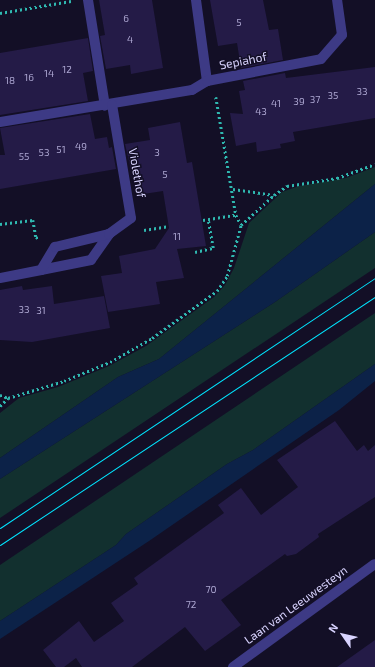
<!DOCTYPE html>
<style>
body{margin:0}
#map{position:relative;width:375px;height:667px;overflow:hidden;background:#130f26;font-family:"Exo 2",sans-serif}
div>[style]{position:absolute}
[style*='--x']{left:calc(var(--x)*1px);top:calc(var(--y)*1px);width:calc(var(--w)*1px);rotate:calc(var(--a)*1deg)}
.green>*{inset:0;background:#12302f}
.water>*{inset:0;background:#0c2248}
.building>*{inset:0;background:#241b47}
.path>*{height:2.5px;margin-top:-1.25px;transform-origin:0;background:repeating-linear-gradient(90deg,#2fb8b0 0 2px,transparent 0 5px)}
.pedestrian>*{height:10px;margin:-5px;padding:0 5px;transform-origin:5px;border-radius:5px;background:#3d3a85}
.minor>*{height:10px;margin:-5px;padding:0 5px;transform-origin:5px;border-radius:5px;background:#3d3a85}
.tram>*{height:1px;margin:-0.5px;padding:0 0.5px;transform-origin:0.5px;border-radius:0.5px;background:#00e5ff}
span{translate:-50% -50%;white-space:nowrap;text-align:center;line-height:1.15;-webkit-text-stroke:3px #130f26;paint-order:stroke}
.number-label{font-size:10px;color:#aca6d1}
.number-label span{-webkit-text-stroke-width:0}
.street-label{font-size:12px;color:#d9d4ff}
.north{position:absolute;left:323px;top:615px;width:40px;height:40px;-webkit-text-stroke:3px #130f26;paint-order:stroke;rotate:304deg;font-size:11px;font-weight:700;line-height:16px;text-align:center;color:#d9d4ff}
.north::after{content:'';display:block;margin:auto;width:14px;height:18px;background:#d9d4ff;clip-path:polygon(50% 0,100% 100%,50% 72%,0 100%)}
</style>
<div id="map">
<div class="green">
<i style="clip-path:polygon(375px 167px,375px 184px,159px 359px,118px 377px,0 458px,0 413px,19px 398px,58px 387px,109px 366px,146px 346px,214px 297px,225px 285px,234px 268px,249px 223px,282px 192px,299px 186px,346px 178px)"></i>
<i style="clip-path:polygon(375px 232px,375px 268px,0 518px,0 479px,275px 302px)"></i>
<i style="clip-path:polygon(375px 313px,375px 364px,253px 450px,227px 464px,126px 534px,116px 545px,0 621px,0 565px)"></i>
</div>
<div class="water">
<i style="clip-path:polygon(375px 184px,375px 232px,275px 302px,0 479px,0 458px,118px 377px,159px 359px)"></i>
<i style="clip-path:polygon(375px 364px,375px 381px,339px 410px,149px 541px,0 639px,0 621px,116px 545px,126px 534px,227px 464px,253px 450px)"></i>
</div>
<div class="building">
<i style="clip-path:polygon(99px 0,152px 0,163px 68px,131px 74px,130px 65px,106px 69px,100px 36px,105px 35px)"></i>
<i style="clip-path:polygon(210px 0,263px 0,269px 30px,278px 29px,283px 60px,241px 68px,237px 43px,218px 46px)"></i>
<i style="clip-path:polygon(88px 38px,93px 71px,83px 73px,88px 101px,0 115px,0 53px)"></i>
<i style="clip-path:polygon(375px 67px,375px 118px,293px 132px,295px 141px,280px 144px,281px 148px,257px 152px,256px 142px,236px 146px,230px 113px,243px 114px,239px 91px,245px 90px,243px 81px,285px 73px,286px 78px)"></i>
<i style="clip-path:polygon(90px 114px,95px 139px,107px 137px,109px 148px,112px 147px,116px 169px,0 189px,0 155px,5px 155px,0 128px)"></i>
<i style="clip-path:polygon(180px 122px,187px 163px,192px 162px,206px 246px,177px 249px,184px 278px,156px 282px,160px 304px,108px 312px,101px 276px,122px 273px,119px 256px,155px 249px,169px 228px,163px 191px,137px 195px,125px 144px,150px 140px,148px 128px)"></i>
<i style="clip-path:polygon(22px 286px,23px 290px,52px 286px,54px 304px,104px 296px,110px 328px,32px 342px,0 340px,0 290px)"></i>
<i style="clip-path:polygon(335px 421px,357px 451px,364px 445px,368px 451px,375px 445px,375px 497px,318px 534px,319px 537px,296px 554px,287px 556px,285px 554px,221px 600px,241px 625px,205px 651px,185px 627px,132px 667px,82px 667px,76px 658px,64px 667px,56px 667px,43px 650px,79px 621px,94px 642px,124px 621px,111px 603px,138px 584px,134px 578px,224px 513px,218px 505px,241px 488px,261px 515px,298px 487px,277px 460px)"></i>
<i style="clip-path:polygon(375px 640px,375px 667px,337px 667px)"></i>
</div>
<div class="path">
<i style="--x:0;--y:13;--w:72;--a:-9.6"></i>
<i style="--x:216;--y:97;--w:120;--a:80.4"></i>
<i style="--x:236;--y:215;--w:11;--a:63"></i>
<i style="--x:233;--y:189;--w:41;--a:8.3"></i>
<i style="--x:203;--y:220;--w:33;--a:-9"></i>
<i style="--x:0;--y:224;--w:33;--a:-7"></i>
<i style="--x:33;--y:220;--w:17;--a:80"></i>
<i style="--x:36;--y:237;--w:4;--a:27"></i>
<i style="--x:144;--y:230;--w:24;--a:-9"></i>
<i style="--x:195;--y:252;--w:18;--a:-13"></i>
<i style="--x:213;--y:248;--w:28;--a:-100"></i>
<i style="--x:0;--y:395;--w:9;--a:21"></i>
<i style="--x:8;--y:398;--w:59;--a:-16.9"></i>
<i style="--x:64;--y:381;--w:50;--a:-22.4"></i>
<i style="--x:110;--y:362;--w:48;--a:-29.7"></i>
<i style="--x:152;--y:338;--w:80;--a:-35.9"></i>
<i style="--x:217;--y:291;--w:18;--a:-56"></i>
<i style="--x:227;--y:276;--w:53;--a:-74.6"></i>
<i style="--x:241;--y:225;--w:45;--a:-42.3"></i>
<i style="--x:274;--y:195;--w:16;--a:-35"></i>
<i style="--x:287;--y:186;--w:51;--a:-9.1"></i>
<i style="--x:337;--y:178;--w:40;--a:-20.2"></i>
<i style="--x:0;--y:406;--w:11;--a:-45"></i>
</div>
<div class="pedestrian">
<i style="--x:88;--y:0;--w:107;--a:80.9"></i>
</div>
<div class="minor">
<i style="--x:196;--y:0;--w:82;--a:82.3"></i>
<i style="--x:0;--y:122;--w:195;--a:-9.5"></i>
<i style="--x:192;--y:90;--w:17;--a:-31"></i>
<i style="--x:207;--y:81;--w:116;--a:-10.9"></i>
<i style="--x:321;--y:59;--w:32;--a:-49"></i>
<i style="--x:342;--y:35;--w:35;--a:-98"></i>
<i style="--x:41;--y:270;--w:51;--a:-11.3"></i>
<i style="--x:91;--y:260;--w:32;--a:-55"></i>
<i style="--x:0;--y:278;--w:42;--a:-11"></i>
<i style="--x:41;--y:270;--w:27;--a:-59"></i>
<i style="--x:55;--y:247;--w:56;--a:-13.5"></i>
<i style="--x:109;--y:234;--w:27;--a:-36"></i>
<i style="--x:131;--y:218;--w:115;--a:-99.5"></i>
<i style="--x:233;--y:667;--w:175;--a:-36"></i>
</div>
<div class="tram">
<i style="--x:0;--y:528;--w:451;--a:-33.7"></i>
<i style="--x:0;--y:545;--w:450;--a:-33.5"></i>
</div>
<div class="number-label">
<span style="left:126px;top:19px">6</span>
<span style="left:239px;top:23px">5</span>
<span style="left:130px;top:40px">4</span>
<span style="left:67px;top:70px">12</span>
<span style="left:49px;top:74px">14</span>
<span style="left:29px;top:78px">16</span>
<span style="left:10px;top:81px">18</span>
<span style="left:362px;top:92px">33</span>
<span style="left:333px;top:96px">35</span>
<span style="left:315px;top:100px">37</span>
<span style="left:299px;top:102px">39</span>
<span style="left:276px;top:104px">41</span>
<span style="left:261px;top:112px">43</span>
<span style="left:81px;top:147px">49</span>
<span style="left:61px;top:150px">51</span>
<span style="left:44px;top:153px">53</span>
<span style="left:157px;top:153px">3</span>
<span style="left:24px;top:157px">55</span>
<span style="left:165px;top:175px">5</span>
<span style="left:177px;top:237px">11</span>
<span style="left:24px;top:310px">33</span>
<span style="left:41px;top:311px">31</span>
<span style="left:211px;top:590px">70</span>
<span style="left:191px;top:605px">72</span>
</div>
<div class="street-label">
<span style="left:243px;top:61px;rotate:-11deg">Sepiahof</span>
<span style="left:137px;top:173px;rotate:80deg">Violethof</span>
<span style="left:296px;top:605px;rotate:-36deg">Laan van Leeuwesteyn</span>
</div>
<div class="north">N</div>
</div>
